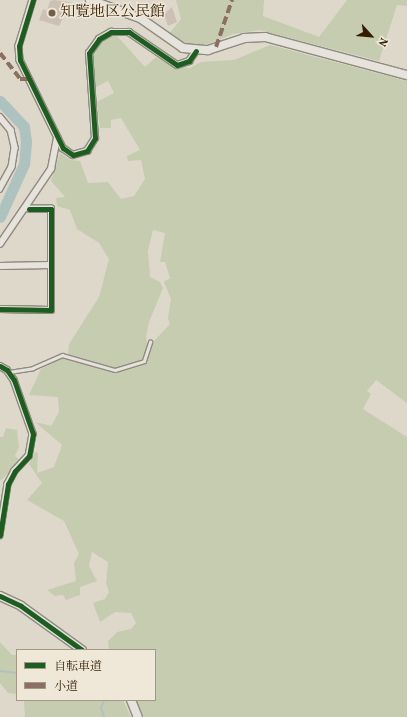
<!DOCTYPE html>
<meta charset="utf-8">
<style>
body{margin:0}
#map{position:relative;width:407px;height:717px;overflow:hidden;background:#ded8cb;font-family:Vollkorn,"Noto Serif JP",serif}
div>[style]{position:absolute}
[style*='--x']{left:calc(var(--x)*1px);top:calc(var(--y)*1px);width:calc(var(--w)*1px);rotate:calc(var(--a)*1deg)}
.green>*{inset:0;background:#c5ccaf}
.stream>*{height:2px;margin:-1px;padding:0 1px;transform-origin:1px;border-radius:1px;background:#aec2c0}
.river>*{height:11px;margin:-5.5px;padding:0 5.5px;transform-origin:5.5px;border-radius:5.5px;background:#aec2c0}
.building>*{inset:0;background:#ccc1b4}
.roads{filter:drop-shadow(1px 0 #908a80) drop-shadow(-1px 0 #908a80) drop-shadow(0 1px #908a80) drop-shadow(0 -1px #908a80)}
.lane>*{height:2.5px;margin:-1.25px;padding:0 1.25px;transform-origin:1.25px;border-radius:1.25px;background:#e6e3dc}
.street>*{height:5.5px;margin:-2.75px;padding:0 2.75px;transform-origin:2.75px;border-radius:2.75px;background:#e6e3dc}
.secondary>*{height:8px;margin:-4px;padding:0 4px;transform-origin:4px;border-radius:4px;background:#e6e3dc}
.quiet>*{height:4px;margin-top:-2px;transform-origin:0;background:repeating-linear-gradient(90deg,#8d6e63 0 8px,transparent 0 12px)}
.cycleway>*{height:5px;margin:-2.5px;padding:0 2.5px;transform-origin:2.5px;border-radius:2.5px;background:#1b5e20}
.dots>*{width:11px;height:11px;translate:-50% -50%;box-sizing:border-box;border:2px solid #efe8d8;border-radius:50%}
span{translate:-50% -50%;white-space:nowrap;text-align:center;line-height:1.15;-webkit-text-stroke:3px #efe8d8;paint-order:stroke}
.poi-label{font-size:15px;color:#341d03}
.left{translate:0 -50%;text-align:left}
.legend{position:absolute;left:16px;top:649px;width:140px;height:52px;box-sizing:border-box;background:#efe8d8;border:1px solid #a49783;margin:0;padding:5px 7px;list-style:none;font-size:12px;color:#341d03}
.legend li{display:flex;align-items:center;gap:8px;height:20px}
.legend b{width:20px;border:1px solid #a49783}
.north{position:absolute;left:351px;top:16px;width:40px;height:40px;-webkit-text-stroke:3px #efe8d8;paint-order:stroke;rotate:117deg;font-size:11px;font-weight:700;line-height:16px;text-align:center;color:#341d03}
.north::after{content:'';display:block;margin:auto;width:14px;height:18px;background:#341d03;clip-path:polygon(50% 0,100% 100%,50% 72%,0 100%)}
</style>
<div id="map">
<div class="green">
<i style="clip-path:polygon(176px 0,264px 0,263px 16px,319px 37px,347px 0,407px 0,407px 6px,397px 5px,379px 61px,259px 30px,233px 34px,204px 46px,190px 45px,169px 34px,181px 19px)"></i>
<i style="clip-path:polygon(evenodd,109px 36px,117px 36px,145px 67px,156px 57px,171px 66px,190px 68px,201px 62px,234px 60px,270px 45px,407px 81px,407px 403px,376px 380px,367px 391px,371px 394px,363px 409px,407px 437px,407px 717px,144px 717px,136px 700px,155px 700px,155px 650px,109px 650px,108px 641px,117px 632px,131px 629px,136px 623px,131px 613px,115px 612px,100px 622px,93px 603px,105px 599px,109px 592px,106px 583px,108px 562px,92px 552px,89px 566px,97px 581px,80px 587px,80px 595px,66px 600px,63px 595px,55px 596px,47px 590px,76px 581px,74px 563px,79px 554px,64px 521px,27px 500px,42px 483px,29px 464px,35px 452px,38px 453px,37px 473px,54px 467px,62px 445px,35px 422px,51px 426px,59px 412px,58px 397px,29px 395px,41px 369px,68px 354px,69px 344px,99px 297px,109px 259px,99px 243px,77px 229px,70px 210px,57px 206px,56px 198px,65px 197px,51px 181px,60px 153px,71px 160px,80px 161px,88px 183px,108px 182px,121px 199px,134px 196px,145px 179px,141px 160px,128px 161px,127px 156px,140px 150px,121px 118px,111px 120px,111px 128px,100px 128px,97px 102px,114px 93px,108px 81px,94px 88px,92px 59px,96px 48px,109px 36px,153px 230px,165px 233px,160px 262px,165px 262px,170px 278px,164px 282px,171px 299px,168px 318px,170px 324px,155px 340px,148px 353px,146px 336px,149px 322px,163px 288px,160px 282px,150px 277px,148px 251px,153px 230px)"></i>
<i style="clip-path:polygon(6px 428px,17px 430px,19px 447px,15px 456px,21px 461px,0 481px,0 437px,3px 437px)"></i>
<i style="clip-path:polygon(0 642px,12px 655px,17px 655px,17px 694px,8px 693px,0 683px)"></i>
<i style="clip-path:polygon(24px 700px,123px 700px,131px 717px,25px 717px)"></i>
</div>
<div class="stream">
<i style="--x:0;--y:671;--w:17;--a:7"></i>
<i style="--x:104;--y:717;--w:9;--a:-108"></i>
<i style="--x:101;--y:708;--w:9;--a:-69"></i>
</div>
<div class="river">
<i style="--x:0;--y:101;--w:35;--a:47"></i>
<i style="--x:24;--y:127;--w:15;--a:82"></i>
<i style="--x:26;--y:142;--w:22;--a:95"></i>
<i style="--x:24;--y:164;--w:58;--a:114.4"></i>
</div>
<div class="building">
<i style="clip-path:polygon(54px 0,70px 2px,59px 26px,39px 20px,43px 9px,47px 11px,50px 1px)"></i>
<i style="clip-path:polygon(172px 7px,177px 22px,168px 26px,164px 14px)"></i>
</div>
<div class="roads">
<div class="lane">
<i style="--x:9;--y:372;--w:24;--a:-9"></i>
<i style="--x:33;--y:368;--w:32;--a:-24"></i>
<i style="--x:62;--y:355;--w:55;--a:15.8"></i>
<i style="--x:115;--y:370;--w:30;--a:-17"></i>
<i style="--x:144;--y:361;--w:20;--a:-72"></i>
</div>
<div class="street">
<i style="--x:33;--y:0;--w:48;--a:106.9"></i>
<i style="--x:19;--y:46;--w:14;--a:86"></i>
<i style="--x:20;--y:60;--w:98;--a:64"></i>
<i style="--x:63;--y:148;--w:12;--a:35"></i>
<i style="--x:73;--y:155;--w:15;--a:-16"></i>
<i style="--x:87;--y:151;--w:15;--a:-58"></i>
<i style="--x:95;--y:138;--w:85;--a:-94"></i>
<i style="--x:89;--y:53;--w:17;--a:-54"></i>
<i style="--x:99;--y:39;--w:14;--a:-30"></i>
<i style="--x:111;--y:32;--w:18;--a:0"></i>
<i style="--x:129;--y:32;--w:58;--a:34.5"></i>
<i style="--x:177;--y:65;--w:13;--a:-18"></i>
<i style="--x:189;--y:61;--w:12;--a:-55"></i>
<i style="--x:0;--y:117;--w:17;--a:50"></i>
<i style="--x:11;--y:130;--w:18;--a:77"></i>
<i style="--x:15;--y:148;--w:19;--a:99"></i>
<i style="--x:12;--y:167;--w:25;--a:119"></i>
<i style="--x:0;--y:244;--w:91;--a:-55.8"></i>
<i style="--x:51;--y:169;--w:32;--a:-79"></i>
<i style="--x:0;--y:266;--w:50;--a:-1.1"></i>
<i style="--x:0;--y:309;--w:51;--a:1.1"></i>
<i style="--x:51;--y:310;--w:101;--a:-90"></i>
<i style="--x:51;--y:209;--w:22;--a:180"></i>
<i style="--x:0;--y:366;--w:8;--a:30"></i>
<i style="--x:7;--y:370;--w:12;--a:55"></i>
<i style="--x:14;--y:380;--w:57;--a:70.6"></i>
<i style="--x:33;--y:434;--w:22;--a:100"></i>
<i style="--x:29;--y:456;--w:21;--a:133"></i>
<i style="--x:15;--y:471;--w:15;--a:118"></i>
<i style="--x:8;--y:484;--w:52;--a:98.9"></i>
</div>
<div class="secondary">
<i style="--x:90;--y:0;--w:53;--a:19.8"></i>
<i style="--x:140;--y:18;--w:52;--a:34.9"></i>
<i style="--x:183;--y:48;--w:25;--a:5"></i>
<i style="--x:208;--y:50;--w:38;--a:-18"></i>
<i style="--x:244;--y:38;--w:21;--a:-3"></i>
<i style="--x:265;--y:37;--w:147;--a:15"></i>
<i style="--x:0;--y:596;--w:23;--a:25"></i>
<i style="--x:21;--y:606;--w:75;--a:35.8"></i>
<i style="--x:131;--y:700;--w:18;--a:68"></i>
</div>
</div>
<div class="quiet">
<i style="--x:216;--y:47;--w:50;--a:-71.2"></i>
<i style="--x:0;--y:53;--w:33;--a:52"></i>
<i style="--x:20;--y:79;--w:9;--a:0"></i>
</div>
<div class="cycleway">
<i style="--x:33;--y:0;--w:48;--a:106.9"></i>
<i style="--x:19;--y:46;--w:14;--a:86"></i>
<i style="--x:20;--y:60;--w:98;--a:64"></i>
<i style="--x:63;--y:148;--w:12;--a:35"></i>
<i style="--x:73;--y:155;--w:15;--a:-16"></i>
<i style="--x:87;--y:151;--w:15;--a:-58"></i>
<i style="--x:95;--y:138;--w:85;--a:-94"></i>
<i style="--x:89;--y:53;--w:17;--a:-54"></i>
<i style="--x:99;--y:39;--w:14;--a:-30"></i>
<i style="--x:111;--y:32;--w:18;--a:0"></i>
<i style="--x:129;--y:32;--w:58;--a:34.5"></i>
<i style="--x:177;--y:65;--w:13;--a:-18"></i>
<i style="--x:189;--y:61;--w:12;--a:-55"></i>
<i style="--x:0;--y:309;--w:51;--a:1.1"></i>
<i style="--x:51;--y:310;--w:101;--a:-90"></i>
<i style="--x:51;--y:209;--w:22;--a:180"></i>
<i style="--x:0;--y:366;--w:8;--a:30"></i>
<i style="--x:7;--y:370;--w:12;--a:55"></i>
<i style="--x:14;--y:380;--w:57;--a:70.6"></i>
<i style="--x:33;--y:434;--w:22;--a:100"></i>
<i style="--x:29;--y:456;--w:21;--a:133"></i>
<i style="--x:15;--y:471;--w:15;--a:118"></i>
<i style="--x:8;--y:484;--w:52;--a:98.9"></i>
<i style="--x:0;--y:596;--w:23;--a:25"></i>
<i style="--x:21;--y:606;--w:75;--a:35.8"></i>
</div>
<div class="dots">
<i style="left:52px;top:13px;background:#705e49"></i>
</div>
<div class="poi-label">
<span class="left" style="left:60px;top:13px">知覧地区公民館</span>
</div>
<ul class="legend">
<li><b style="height:5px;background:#1b5e20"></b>自転車道</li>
<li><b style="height:5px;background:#8d6e63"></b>小道</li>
</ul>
<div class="north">N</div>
</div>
